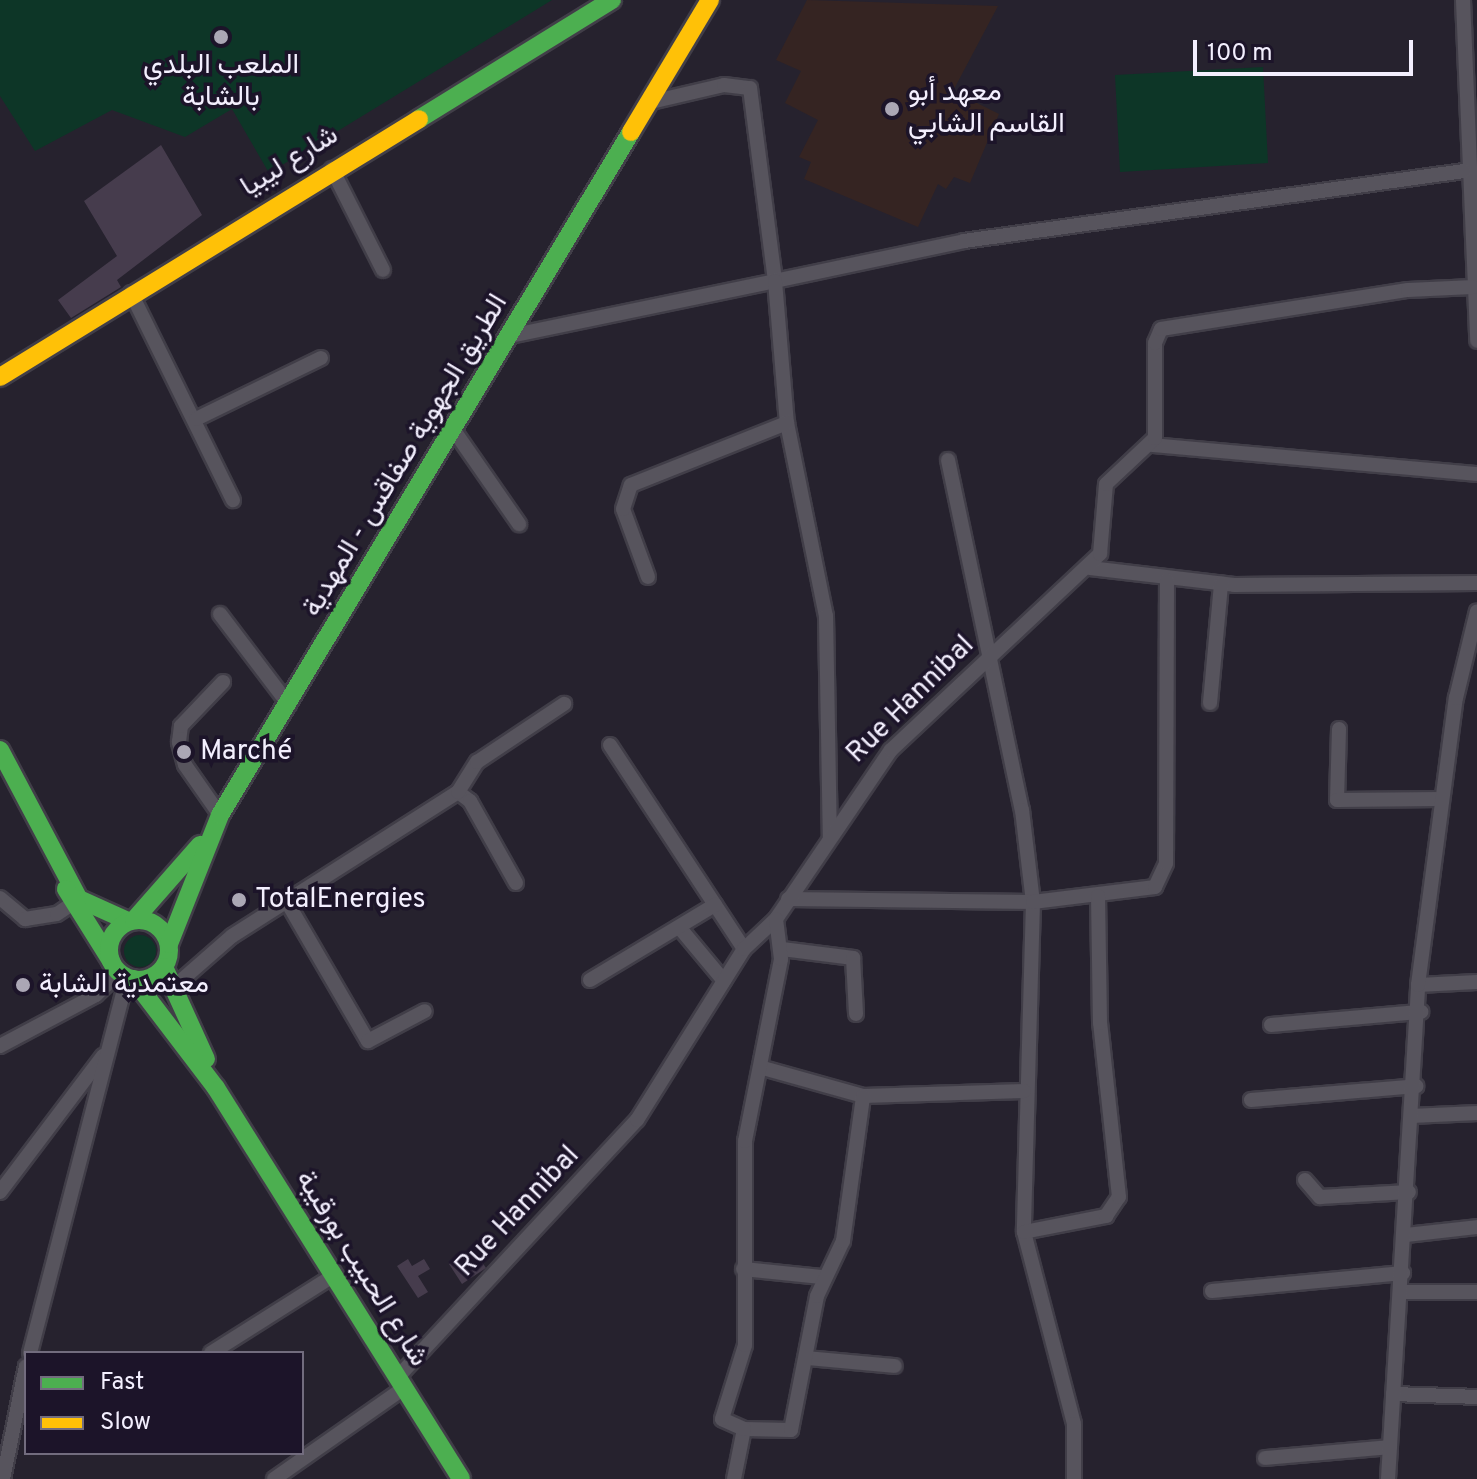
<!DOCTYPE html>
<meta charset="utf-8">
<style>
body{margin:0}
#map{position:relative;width:1477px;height:1479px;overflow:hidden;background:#26222e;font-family:Overpass,Vazirmatn,sans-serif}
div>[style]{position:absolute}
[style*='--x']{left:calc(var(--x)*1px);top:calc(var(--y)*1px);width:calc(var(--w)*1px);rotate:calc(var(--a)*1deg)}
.education>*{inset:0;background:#352422}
.green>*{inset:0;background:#0d3627}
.round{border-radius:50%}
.building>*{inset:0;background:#463c4d}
.roads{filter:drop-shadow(2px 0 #413e48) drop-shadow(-2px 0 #413e48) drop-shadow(0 2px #413e48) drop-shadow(0 -2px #413e48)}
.street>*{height:14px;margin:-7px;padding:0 7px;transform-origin:7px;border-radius:7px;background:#57545d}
.fast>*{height:18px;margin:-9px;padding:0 9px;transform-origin:9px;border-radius:9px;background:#4caf50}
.fast>.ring{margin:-9px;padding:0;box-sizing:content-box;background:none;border:18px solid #4caf50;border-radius:50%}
.slow>*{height:18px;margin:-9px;padding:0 9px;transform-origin:9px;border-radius:9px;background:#ffc107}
.dots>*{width:22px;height:22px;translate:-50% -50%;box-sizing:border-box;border:4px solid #1c1429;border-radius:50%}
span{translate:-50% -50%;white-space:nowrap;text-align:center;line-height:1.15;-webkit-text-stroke:7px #1c1429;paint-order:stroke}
.poi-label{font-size:28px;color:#f3effe}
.left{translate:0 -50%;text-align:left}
.street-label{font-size:28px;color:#f3effe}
.legend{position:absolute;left:24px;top:1351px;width:280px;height:104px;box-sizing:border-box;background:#1c1429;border:2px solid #726c7e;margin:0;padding:10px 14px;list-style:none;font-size:24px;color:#f3effe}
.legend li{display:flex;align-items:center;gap:16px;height:40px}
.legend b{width:40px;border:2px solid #726c7e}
.scale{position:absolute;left:1193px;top:40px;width:220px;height:36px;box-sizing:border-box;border:4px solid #f3effe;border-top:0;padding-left:10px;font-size:24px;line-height:28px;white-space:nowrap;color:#f3effe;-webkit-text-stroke:6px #1c1429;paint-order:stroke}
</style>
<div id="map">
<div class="education">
<i style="clip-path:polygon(807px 0,998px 6px,953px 91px,999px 114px,970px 183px,954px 177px,946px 189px,938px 184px,918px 227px,804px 179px,811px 162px,799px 157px,818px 120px,785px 103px,801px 71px,776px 60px)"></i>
</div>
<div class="green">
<i style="clip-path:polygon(0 0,552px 0,269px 173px,232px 109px,185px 137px,112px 110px,35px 151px,0 96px)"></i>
<i style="clip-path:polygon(1263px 67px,1268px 163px,1120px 172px,1115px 75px)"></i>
<i class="round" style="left:124px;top:935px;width:32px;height:32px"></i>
</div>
<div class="building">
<i style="clip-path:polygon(161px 145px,202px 215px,117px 280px,121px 287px,71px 318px,58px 300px,117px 256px,84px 201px)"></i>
<i style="clip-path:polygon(473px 1248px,486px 1268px,462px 1284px,449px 1264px)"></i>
<i style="clip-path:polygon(408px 1259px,412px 1266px,424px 1259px,430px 1269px,418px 1276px,428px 1292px,418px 1298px,397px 1266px)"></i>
</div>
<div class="roads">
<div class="street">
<i style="--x:1463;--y:0;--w:341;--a:87.6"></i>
<i style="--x:651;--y:102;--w:75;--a:-13.1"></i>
<i style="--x:724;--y:85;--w:26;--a:7"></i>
<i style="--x:750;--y:88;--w:195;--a:82.6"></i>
<i style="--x:775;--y:281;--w:193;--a:-11.9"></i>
<i style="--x:964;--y:241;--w:505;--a:-7.97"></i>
<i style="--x:332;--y:169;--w:113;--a:63.2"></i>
<i style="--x:131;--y:293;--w:231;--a:63.8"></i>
<i style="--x:510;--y:336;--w:271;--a:-11.7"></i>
<i style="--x:775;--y:281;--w:143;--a:85.2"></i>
<i style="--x:787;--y:423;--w:197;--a:78.6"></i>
<i style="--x:826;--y:616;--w:221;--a:89"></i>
<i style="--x:196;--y:419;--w:139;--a:-26"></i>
<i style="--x:453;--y:429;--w:116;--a:55.2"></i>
<i style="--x:1152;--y:445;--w:326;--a:5.1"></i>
<i style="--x:948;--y:460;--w:358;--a:78.1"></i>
<i style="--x:1022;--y:810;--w:93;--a:83.2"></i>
<i style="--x:1033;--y:902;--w:330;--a:91.6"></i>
<i style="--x:1024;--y:1232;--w:198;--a:75.4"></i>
<i style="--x:1074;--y:1424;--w:55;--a:90"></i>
<i style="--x:1090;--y:568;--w:145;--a:6.7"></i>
<i style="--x:1234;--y:585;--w:243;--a:-0.5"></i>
<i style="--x:648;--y:577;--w:72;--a:-110.2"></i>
<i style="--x:623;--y:509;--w:25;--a:-72"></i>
<i style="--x:631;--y:485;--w:168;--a:-21.7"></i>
<i style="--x:220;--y:614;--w:114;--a:52.8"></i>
<i style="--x:1210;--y:703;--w:120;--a:-84.7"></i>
<i style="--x:1339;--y:729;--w:71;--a:91.6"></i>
<i style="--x:1337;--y:800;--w:104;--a:-0.6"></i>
<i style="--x:610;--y:745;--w:244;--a:56.7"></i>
<i style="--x:458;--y:792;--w:15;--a:37"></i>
<i style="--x:470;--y:801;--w:94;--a:60.7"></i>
<i style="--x:220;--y:815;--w:61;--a:-125"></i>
<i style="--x:185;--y:765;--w:24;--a:-105"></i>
<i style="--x:179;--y:742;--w:16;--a:-83"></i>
<i style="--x:181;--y:726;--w:61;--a:-46.3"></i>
<i style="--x:0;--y:898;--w:33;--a:40"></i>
<i style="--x:25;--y:919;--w:32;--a:-9"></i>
<i style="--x:57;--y:914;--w:27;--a:-34"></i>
<i style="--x:788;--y:899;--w:245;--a:0.7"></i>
<i style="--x:1033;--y:902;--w:123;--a:-7"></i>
<i style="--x:1155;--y:887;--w:26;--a:-65"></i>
<i style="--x:1166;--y:863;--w:283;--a:-89.8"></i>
<i style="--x:287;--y:902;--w:161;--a:59.8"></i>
<i style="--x:368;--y:1041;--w:64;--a:-27.8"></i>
<i style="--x:679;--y:927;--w:70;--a:50.2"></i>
<i style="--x:782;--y:949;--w:72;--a:7.2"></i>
<i style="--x:853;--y:958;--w:56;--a:86.9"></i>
<i style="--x:590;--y:980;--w:146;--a:-31"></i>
<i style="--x:176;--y:985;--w:74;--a:-41.2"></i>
<i style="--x:232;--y:936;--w:268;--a:-32.5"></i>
<i style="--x:458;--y:792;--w:36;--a:-58"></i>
<i style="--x:477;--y:762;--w:105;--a:-33.7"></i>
<i style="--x:1418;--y:985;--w:59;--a:-2.9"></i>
<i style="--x:1271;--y:1025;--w:151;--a:-5"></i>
<i style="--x:0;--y:1046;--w:109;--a:-28"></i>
<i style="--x:96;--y:995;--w:32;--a:-44"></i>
<i style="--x:763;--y:1068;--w:104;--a:15.6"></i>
<i style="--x:863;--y:1096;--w:161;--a:-1.8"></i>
<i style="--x:1251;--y:1100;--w:166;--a:-4.8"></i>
<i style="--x:1412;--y:1116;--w:65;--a:-2.6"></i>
<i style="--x:1305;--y:1180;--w:23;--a:49"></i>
<i style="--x:1320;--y:1197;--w:89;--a:-3.2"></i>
<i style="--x:0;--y:1192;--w:171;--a:-52.9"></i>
<i style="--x:1024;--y:1232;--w:84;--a:-11"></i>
<i style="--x:1106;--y:1216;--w:23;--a:-56"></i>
<i style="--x:1119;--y:1197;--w:175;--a:-96.2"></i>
<i style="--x:1100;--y:1023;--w:127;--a:-90.9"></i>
<i style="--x:1406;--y:1235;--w:71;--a:-6.4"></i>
<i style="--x:743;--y:1269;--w:79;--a:5.8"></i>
<i style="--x:1212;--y:1291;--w:192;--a:-5.4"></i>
<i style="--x:1402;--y:1292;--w:75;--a:0"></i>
<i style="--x:30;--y:1353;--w:387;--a:-75.5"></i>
<i style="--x:211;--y:1353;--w:142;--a:-32.3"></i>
<i style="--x:807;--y:1358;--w:88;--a:5.2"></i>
<i style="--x:397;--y:1378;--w:352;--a:-47.1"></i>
<i style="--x:637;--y:1120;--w:202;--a:-58"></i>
<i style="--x:744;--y:949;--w:44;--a:-43.2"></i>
<i style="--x:776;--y:919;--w:204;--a:-55.8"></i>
<i style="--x:891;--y:750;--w:287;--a:-43.2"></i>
<i style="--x:1100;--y:554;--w:70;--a:-85.1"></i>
<i style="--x:1106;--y:484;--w:67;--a:-43.2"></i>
<i style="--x:1155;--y:438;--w:95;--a:-90"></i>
<i style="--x:1155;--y:343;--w:15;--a:-67"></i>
<i style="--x:1161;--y:329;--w:250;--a:-9"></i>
<i style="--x:1408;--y:290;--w:65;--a:-2.6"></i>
<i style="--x:1393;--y:1394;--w:84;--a:2"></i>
<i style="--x:744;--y:1429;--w:47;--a:1.2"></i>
<i style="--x:791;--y:1430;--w:136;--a:-79"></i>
<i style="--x:817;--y:1296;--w:61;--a:-64.7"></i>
<i style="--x:843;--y:1241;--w:146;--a:-82.1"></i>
<i style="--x:1265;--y:1458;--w:125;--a:-5"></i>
<i style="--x:3;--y:1479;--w:115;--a:-78.5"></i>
<i style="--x:274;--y:1479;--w:159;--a:-35"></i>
<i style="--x:734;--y:1479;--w:51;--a:-78.7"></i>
<i style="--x:744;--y:1429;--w:24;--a:-156"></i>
<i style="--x:722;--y:1419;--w:77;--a:-72.7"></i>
<i style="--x:745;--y:1345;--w:204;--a:-90"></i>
<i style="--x:745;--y:1141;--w:186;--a:-78.8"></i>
<i style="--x:781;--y:959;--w:40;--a:-97.1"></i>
<i style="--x:1388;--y:1479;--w:495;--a:-86.5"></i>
<i style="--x:1418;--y:985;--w:290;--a:-82.5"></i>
<i style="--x:1456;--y:698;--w:89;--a:-76.4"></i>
</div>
<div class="fast">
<i style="--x:419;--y:119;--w:227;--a:-31.7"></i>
<i style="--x:0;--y:750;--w:169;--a:62.1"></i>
<i style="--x:79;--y:899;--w:54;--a:24.2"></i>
<i style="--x:66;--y:889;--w:85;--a:58"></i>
<i class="ring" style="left:109px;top:920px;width:42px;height:42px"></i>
<i style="--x:134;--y:920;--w:100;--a:-48.7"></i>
<i style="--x:169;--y:944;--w:139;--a:-68.4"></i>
<i style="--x:220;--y:815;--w:797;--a:-58.96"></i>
<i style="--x:164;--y:967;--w:101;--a:65.5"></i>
<i style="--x:133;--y:979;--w:137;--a:52.7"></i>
<i style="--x:216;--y:1088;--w:461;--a:57.9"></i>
</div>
<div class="slow">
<i style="--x:631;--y:132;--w:154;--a:-59.1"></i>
<i style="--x:0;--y:377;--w:492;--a:-31.6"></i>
</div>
</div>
<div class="dots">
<i style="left:221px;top:37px;background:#aba7b5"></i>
<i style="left:892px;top:109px;background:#aba7b5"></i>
<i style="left:184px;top:752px;background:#aba7b5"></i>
<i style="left:239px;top:900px;background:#aba7b5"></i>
<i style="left:23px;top:985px;background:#aba7b5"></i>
</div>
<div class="poi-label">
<span style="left:221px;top:82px">الملعب البلدي<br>بالشابة</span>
<span class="left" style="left:908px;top:109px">معهد أبو<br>القاسم الشابي</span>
<span class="left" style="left:200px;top:752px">Marché</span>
<span class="left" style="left:255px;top:900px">TotalEnergies</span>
<span class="left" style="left:39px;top:985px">معتمدية الشابة</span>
</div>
<div class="street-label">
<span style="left:290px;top:162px;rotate:-32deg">شارع ليبيا</span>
<span style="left:406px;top:456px;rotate:-59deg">الطريق الجهوية صفاقس - المهدية</span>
<span style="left:911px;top:700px;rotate:-45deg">Rue Hannibal</span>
<span style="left:518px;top:1212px;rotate:-47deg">Rue Hannibal</span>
<span style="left:361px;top:1269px;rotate:58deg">شارع الحبيب بورقيبة</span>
</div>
<ul class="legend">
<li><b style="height:10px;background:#4caf50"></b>Fast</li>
<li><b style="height:10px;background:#ffc107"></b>Slow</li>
</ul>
<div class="scale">100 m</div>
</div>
